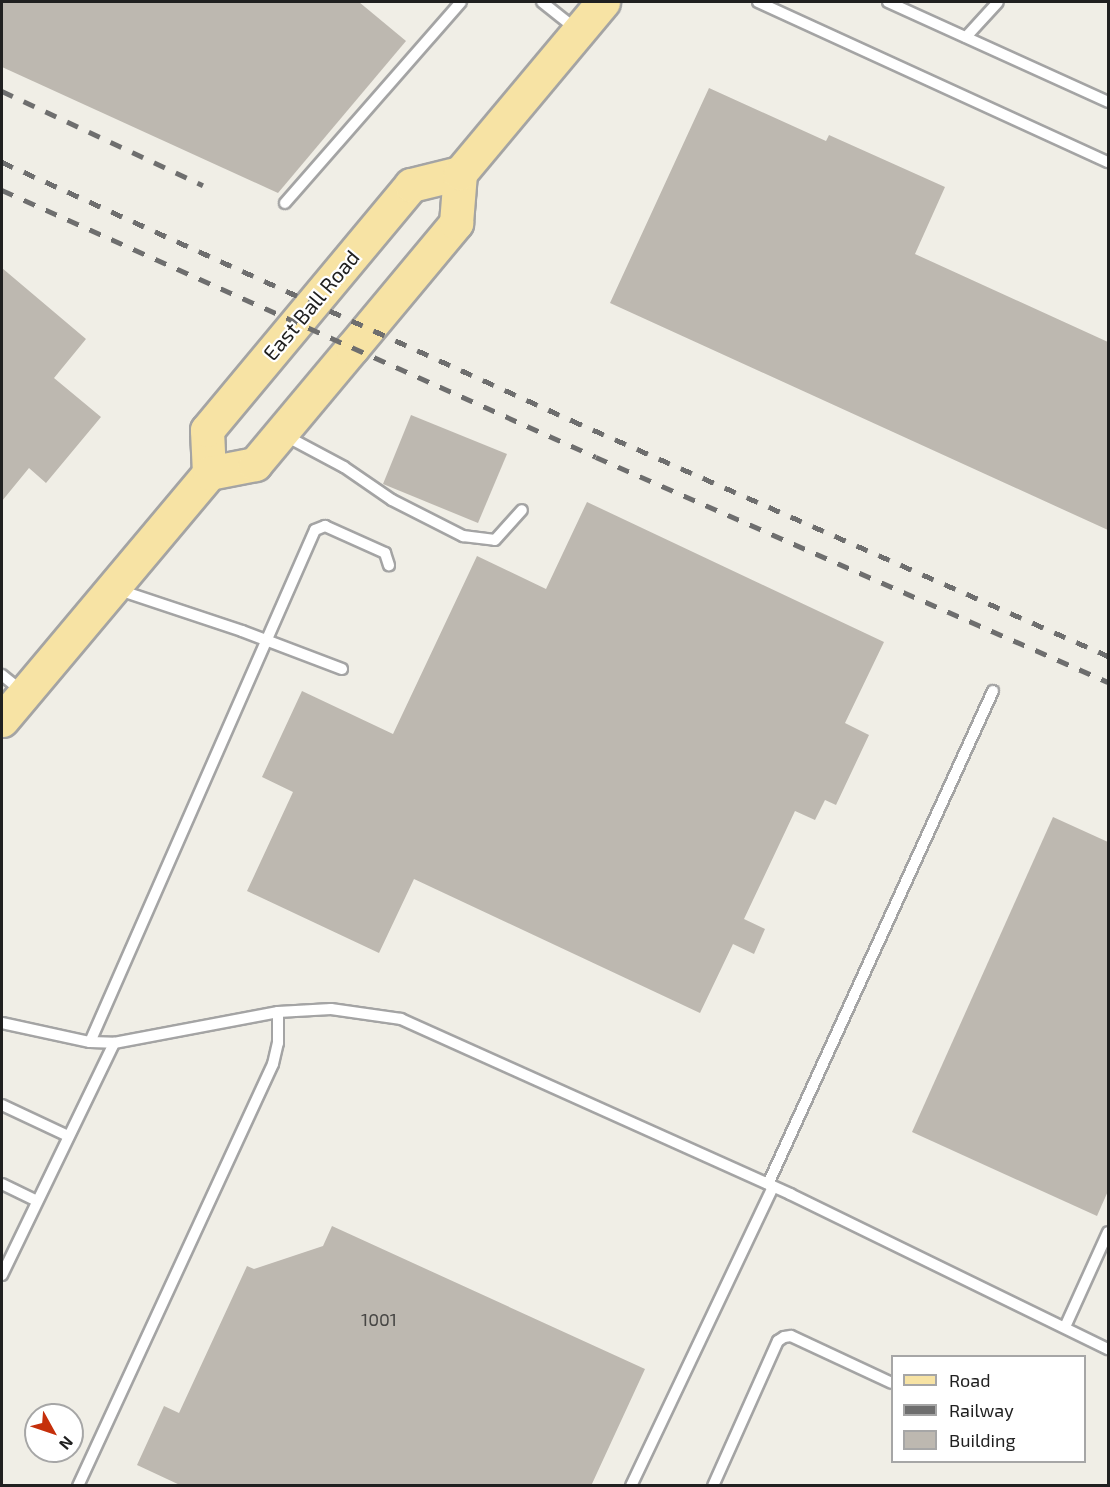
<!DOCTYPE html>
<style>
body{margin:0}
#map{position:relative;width:1110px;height:1487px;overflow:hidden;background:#f0eee6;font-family:"Exo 2",sans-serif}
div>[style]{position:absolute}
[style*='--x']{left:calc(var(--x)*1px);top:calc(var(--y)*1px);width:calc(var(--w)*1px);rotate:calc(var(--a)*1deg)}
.building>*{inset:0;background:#bdb8b0}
.roads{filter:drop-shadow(2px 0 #a4a4a4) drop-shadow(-2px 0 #a4a4a4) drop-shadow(0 2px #a4a4a4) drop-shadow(0 -2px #a4a4a4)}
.lane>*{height:10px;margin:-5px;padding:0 5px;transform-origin:5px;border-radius:5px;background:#fff}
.primary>*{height:33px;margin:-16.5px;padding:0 16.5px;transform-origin:16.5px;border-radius:16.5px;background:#f7e3a4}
.rail>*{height:4.5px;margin-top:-2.25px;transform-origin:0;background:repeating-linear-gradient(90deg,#6e6e6e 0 12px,transparent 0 24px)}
span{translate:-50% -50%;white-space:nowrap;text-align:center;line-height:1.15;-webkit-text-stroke:4.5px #fff;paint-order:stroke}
.number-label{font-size:18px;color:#474644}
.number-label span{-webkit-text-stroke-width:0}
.street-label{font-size:21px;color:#202020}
.frame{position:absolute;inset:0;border:3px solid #202020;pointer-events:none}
.legend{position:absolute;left:891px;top:1355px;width:195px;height:108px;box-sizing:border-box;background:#fff;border:2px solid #a6a6a6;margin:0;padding:8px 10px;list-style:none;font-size:18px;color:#202020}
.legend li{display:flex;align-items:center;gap:12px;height:30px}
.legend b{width:30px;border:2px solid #a6a6a6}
.north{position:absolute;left:24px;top:1403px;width:60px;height:60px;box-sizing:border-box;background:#fff;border:2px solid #a6a6a6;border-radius:50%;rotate:130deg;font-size:16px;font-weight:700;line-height:24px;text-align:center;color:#202020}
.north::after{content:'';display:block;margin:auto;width:21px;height:27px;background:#c52f0b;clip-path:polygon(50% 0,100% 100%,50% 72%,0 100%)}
</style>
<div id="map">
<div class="building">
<i style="clip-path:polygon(2px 2px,359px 2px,406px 41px,278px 193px,2px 67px)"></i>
<i style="clip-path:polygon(709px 88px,826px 141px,829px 135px,945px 187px,915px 254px,1108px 342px,1108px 530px,610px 303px)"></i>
<i style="clip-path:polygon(2px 268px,86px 339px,54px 378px,101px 417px,46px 483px,29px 468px,2px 501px)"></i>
<i style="clip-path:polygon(411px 415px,507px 454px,478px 523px,383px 484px)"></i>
<i style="clip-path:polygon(587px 502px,884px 642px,845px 723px,869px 735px,836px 805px,825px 800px,815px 820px,795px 811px,744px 919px,765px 929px,754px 954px,733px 944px,700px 1013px,414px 879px,379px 953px,247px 891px,293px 792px,262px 777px,302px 691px,393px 734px,477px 556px,546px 589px)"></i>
<i style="clip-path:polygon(1053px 817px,1108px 842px,1108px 1191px,1097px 1216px,912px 1132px)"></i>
<i style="clip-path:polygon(332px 1226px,645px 1369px,591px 1486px,182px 1486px,137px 1465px,164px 1406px,179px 1413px,247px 1266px,254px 1269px,323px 1246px)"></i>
</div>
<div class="roads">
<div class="lane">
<i style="--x:542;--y:2;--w:43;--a:38.5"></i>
<i style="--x:758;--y:2;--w:385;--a:24.6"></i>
<i style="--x:888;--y:2;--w:242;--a:24.4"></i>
<i style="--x:966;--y:37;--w:47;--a:-47.6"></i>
<i style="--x:285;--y:203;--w:267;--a:-48.8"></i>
<i style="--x:284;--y:435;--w:68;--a:28.1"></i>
<i style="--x:344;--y:467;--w:58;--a:34.5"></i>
<i style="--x:392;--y:500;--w:80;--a:26.9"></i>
<i style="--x:463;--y:536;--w:32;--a:7"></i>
<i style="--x:495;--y:540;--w:40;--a:-48"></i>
<i style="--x:116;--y:589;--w:133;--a:18.4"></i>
<i style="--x:242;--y:631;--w:107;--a:20.8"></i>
<i style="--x:2;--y:675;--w:26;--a:39"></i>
<i style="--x:2;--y:1023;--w:90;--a:12.2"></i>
<i style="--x:90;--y:1042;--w:24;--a:2"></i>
<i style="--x:114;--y:1043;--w:167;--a:-10.7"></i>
<i style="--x:278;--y:1012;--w:53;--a:-3.2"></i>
<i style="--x:331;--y:1009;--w:71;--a:8.1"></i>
<i style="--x:401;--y:1019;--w:427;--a:24.2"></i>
<i style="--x:790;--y:1194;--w:354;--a:26"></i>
<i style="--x:90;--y:1042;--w:559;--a:-66.28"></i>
<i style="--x:315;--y:530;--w:11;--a:-22"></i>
<i style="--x:325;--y:526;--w:66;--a:24.2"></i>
<i style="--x:385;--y:553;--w:13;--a:72"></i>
<i style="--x:2;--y:1105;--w:73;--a:25.2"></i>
<i style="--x:2;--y:1184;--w:39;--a:26"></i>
<i style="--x:768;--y:1184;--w:542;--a:-65.47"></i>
<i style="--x:2;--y:1275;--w:258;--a:-64.2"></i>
<i style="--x:1065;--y:1327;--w:104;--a:-65.6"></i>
<i style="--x:78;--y:1486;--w:465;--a:-65.2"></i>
<i style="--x:273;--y:1064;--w:22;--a:-77"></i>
<i style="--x:278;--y:1043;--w:31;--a:-90"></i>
<i style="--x:631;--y:1486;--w:331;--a:-64.6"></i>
<i style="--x:713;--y:1486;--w:159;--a:-65.9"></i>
<i style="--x:778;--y:1341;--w:7;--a:-34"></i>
<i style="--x:784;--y:1337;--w:7;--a:-8"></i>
<i style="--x:791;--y:1336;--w:111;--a:25"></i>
</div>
<div class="primary">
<i style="--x:209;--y:473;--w:43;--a:-92.7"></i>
<i style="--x:207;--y:430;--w:319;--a:-50.2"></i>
<i style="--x:411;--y:185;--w:50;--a:-13.8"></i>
<i style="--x:2;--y:720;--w:322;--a:-50"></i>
<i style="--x:209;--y:473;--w:47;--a:-11.1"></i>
<i style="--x:255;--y:464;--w:151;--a:-50.1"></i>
<i style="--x:352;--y:348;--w:163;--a:-50.2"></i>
<i style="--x:456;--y:223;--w:50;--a:-85.4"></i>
<i style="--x:460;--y:173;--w:223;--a:-50.1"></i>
</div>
</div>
<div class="rail">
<i style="--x:2;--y:91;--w:222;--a:25.1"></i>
<i style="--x:2;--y:162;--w:625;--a:24.39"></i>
<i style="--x:571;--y:420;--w:587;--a:23.72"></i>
<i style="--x:2;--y:190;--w:651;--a:24.2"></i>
<i style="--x:596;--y:457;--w:559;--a:23.72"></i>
</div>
<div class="number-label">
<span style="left:379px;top:1319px">1001</span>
</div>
<div class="street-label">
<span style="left:311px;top:305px;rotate:-50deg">East Ball Road</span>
</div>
<div class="frame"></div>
<ul class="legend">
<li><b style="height:8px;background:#f7e3a4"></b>Road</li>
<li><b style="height:8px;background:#6e6e6e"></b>Railway</li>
<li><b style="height:16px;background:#bdb8b0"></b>Building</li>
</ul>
<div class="north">N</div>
</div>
